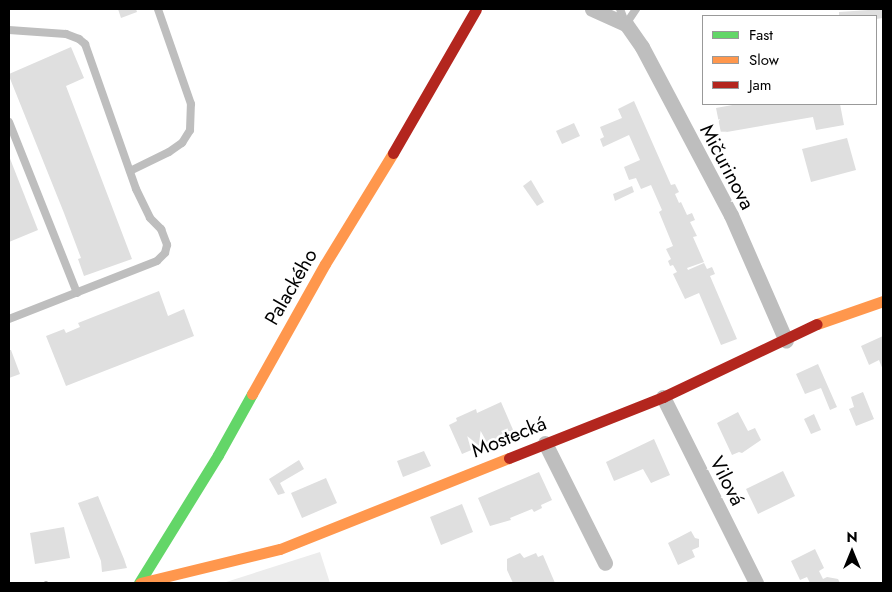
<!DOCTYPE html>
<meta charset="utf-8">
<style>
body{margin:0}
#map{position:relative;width:892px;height:592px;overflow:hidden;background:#fff;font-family:Jost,sans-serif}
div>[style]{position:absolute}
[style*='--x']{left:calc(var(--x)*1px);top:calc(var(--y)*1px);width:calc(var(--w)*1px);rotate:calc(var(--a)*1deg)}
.green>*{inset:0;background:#ececec}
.building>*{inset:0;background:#dfdfdf}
.path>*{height:3px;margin-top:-1.5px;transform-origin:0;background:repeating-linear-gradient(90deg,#b9b9b9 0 1px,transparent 0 3.5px)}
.lane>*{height:8px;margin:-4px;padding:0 4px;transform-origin:4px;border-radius:4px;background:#bebebe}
.street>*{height:15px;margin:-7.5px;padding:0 7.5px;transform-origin:7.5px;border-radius:7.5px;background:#bebebe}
.fast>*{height:11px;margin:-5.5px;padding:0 5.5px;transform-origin:5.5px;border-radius:5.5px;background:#63d668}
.slow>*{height:11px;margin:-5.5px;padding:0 5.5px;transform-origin:5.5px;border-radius:5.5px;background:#ff974d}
.jam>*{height:11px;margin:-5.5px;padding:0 5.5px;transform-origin:5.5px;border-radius:5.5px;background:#b3261e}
span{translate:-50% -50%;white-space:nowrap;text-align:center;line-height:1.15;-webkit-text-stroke:5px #fff;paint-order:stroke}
.street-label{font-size:20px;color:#000}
.frame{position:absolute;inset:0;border:10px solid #000;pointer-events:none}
.legend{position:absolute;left:702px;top:15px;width:175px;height:90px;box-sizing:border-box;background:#fff;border:1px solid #999;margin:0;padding:6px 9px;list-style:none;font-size:15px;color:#000}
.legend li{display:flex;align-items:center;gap:10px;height:25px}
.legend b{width:25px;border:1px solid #999}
.north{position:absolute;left:827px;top:527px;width:50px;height:50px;-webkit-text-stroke:4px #fff;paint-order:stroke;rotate:0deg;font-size:14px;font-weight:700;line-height:20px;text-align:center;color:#000}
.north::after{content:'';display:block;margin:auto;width:18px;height:22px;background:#000;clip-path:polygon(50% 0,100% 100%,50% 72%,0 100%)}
</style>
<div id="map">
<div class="green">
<i style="clip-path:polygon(320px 552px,330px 583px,223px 583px)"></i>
</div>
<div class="building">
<i style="clip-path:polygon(118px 9px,136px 9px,137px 12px,121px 18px)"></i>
<i style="clip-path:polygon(883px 9px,883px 18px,876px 19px,876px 16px,839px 16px,839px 12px)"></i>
<i style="clip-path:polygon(71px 47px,84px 78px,66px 86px,132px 259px,84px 276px,78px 259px,81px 258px,64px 213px,9px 76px,9px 74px)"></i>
<i style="clip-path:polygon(634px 101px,671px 185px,675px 184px,679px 192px,675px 194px,679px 203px,681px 202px,687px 215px,692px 213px,695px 220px,690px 222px,697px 236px,693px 237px,704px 262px,687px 268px,688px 270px,704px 263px,707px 269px,712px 267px,715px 274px,710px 276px,737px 339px,721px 345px,699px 293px,685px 299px,673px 274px,677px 272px,673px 265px,670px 266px,668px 261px,671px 259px,666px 249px,673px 246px,659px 212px,662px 210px,651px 185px,641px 189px,636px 178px,629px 180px,624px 167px,640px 160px,629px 135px,603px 147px,600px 139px,604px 137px,600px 127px,622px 118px,618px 109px)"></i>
<i style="clip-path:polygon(738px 104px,840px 104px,844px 125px,816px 130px,813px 117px,721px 133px,716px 108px)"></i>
<i style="clip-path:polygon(574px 123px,580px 136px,562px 144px,556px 131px)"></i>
<i style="clip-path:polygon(847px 138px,856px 170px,811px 182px,802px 149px)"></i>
<i style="clip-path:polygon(9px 156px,38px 230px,9px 242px)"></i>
<i style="clip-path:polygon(531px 180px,544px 202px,537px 206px,523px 186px)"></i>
<i style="clip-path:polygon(632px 186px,634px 192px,615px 201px,613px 194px)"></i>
<i style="clip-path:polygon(159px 291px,168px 316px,184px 309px,194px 336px,66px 386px,46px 336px,64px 329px,66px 333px,80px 327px,78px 323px)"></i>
<i style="clip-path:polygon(883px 336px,883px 370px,879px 360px,869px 365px,861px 346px)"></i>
<i style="clip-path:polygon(9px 350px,11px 350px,20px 374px,9px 378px)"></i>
<i style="clip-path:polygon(818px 364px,837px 407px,830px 410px,821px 388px,805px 394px,796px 374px)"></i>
<i style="clip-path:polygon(863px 392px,874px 419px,856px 426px,849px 409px,854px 407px,851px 397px)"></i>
<i style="clip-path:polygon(501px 402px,514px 432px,462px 454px,449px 425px,457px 421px,456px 418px,476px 409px,477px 413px)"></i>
<i style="clip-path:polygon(738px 412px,748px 431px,755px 428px,761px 440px,742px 453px,739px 452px,732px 455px,717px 423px)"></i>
<i style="clip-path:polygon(814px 414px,821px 430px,811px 434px,804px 419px)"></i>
<i style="clip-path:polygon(654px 439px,670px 475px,651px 483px,643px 469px,614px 481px,606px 462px)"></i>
<i style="clip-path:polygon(424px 451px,431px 466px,403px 477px,397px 461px)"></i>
<i style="clip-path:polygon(299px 460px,304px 469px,280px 483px,285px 493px,278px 495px,269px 479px)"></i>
<i style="clip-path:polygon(783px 471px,795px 496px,758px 514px,746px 489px)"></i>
<i style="clip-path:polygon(539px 472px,552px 500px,541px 505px,542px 508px,534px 512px,532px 509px,510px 518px,511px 520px,490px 526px,478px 498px)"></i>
<i style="clip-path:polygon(326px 478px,337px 503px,302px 518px,291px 493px)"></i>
<i style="clip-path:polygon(98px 496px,124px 559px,127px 568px,102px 572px,101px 561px,78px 503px)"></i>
<i style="clip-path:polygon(462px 504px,473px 532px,441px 545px,430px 517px)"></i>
<i style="clip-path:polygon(64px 527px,70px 558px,35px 564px,30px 533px)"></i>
<i style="clip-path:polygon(691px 531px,695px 538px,699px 539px,699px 547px,692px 550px,695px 557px,678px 565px,668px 543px)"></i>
<i style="clip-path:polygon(815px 549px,824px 568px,819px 571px,823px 579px,827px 577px,838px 579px,840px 583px,810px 583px,807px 577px,800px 580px,791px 561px)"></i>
<i style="clip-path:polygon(520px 553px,524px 558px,536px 553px,538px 557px,543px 555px,555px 583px,513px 583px,507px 570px,507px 559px)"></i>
</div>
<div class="path">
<i style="--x:46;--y:580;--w:3;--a:90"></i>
</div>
<div class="lane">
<i style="--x:620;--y:9;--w:14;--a:69"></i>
<i style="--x:626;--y:24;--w:18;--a:-56"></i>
<i style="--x:9;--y:30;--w:57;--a:4"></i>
<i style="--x:66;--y:34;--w:14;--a:21"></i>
<i style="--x:79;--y:39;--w:8;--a:40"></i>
<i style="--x:85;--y:44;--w:154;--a:70.6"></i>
<i style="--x:136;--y:189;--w:32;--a:64"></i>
<i style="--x:150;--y:218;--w:16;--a:45"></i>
<i style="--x:161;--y:229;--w:17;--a:69"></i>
<i style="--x:167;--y:245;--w:8;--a:104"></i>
<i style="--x:165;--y:253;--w:11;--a:135"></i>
<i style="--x:157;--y:261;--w:159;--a:158.6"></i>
<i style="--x:9;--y:122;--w:184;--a:68.3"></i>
<i style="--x:130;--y:171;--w:43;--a:-26"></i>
<i style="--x:169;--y:152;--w:16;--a:-35"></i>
<i style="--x:182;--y:143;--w:15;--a:-58"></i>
<i style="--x:190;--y:130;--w:26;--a:-88"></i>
<i style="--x:191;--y:104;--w:101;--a:-109.2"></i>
</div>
<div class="street">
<i style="--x:592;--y:9;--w:37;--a:24"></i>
<i style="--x:626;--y:24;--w:28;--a:55"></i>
<i style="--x:642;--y:47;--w:190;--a:62.1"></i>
<i style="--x:731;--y:215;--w:137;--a:66.4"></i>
<i style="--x:663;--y:397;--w:208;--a:63.4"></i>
<i style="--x:545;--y:443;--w:134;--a:63.4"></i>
</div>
<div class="fast">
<i style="--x:139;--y:583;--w:150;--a:-58.3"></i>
<i style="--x:218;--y:455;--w:70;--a:-60.9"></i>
</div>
<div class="slow">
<i style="--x:817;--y:324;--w:70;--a:-19.2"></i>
<i style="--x:252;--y:394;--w:149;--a:-60.7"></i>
<i style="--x:325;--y:264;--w:130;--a:-58.5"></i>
<i style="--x:140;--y:583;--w:144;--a:-13.7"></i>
<i style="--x:280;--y:549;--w:246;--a:-21.7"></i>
</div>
<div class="jam">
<i style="--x:393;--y:153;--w:166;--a:-60"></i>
<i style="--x:509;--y:458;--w:166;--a:-21.6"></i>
<i style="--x:663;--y:397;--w:170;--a:-25.4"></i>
</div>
<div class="street-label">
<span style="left:727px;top:167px;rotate:62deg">Mičurinova</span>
<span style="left:291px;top:287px;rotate:-60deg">Palackého</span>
<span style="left:509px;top:437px;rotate:-22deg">Mostecká</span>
<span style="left:727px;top:481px;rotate:63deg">Vilová</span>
</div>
<div class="frame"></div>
<ul class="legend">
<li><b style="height:6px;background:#63d668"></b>Fast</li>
<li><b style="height:6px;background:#ff974d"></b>Slow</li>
<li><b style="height:6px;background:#b3261e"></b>Jam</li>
</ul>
<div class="north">N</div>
</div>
